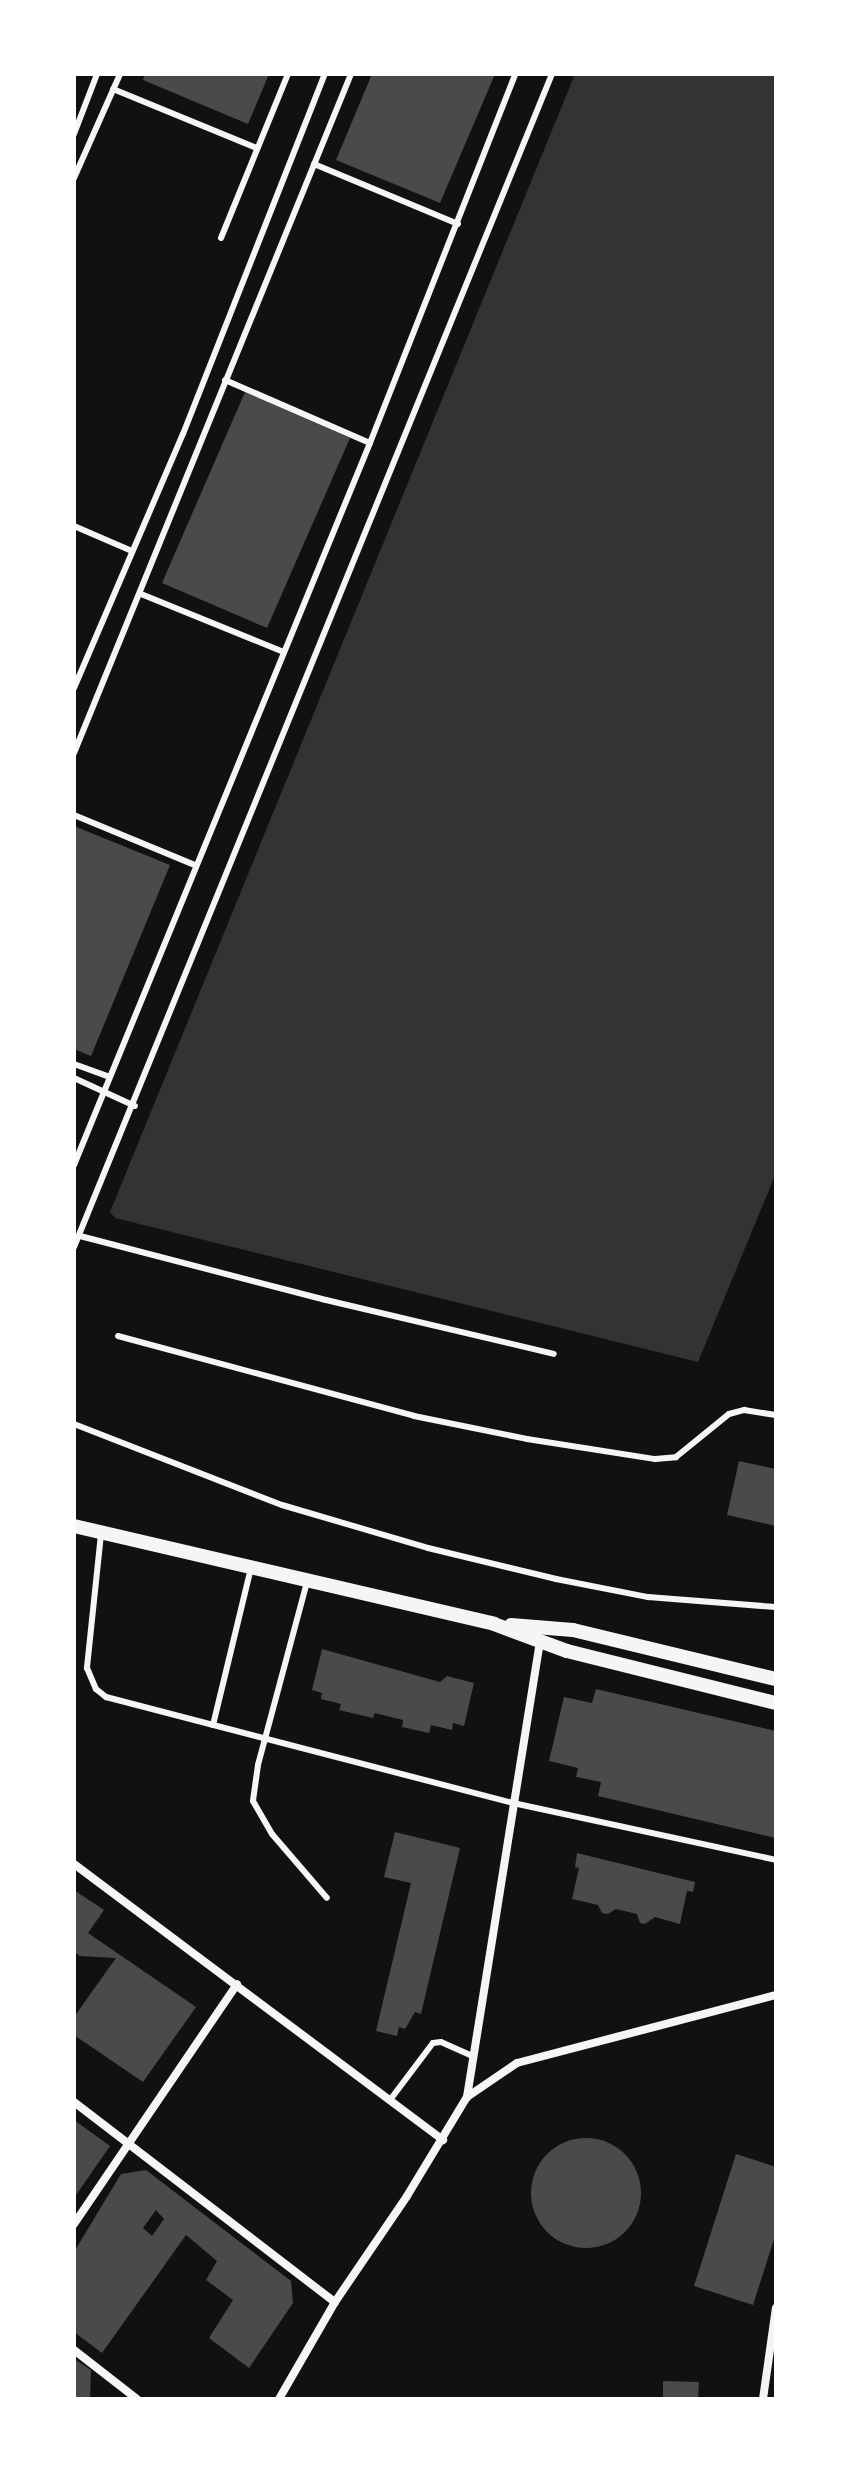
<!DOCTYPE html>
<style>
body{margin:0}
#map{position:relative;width:850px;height:2473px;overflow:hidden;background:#111;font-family:"Golos Text",sans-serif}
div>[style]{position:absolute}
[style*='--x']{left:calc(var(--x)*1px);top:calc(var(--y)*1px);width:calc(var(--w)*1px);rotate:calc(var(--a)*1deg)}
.water>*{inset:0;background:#333}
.building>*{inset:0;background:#4a4a4a}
.round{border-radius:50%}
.service>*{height:6px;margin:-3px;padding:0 3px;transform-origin:3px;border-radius:3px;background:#f5f5f5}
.minor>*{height:8px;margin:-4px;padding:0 4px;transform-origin:4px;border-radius:4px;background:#f5f5f5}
.tertiary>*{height:14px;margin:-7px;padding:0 7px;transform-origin:7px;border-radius:7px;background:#f5f5f5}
span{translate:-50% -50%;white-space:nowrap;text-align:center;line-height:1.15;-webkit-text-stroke:8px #fff;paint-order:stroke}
.frame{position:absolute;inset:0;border:76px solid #fff;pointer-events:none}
</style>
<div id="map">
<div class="water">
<i style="clip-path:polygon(575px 74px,776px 74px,776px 1173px,698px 1362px,115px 1218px,110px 1212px)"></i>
</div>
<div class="building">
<i style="clip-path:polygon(145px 74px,269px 74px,248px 124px,143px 80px)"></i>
<i style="clip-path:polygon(372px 74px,495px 74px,440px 203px,336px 160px)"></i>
<i style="clip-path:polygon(245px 392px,350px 438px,267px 628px,162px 583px)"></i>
<i style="clip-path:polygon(74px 826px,170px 865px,91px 1056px,74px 1049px)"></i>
<i style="clip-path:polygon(739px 1461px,776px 1469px,776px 1526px,727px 1515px)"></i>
<i style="clip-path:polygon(322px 1649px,440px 1682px,447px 1676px,474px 1683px,464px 1726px,453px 1723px,452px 1730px,431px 1725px,429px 1733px,402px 1727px,403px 1720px,375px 1713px,373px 1718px,339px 1710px,341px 1704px,321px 1699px,322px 1693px,312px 1690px)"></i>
<i style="clip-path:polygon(596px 1689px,776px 1731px,776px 1838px,598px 1796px,601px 1782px,576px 1777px,578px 1768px,549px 1761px,564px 1697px,592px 1703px)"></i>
<i style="clip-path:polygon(395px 1832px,460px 1848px,421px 2014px,415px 2012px,405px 2029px,399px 2027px,397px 2036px,376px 2031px,411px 1883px,384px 1877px)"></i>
<i style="clip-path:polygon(577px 1853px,695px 1882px,693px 1892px,687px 1891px,680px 1924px,655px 1917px,645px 1924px,640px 1923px,637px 1914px,616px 1909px,608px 1914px,602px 1913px,598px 1905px,572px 1899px,579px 1868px,575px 1867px)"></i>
<i style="clip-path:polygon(74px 1890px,104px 1910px,88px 1933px,196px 2007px,143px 2082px,74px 2035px,74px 2017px,116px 1958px,80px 1956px,74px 1952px)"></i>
<i style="clip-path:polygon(74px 2120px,110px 2146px,74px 2198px)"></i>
<i class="round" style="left:531px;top:2138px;width:110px;height:110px"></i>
<i style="clip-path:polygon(736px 2154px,776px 2167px,776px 2233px,753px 2305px,694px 2286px)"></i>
<i style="clip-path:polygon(evenodd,146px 2170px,291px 2281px,293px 2303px,249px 2368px,209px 2338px,233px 2300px,206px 2280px,217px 2261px,186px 2235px,102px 2353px,74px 2332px,74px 2252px,121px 2174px,146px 2170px,156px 2210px,164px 2219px,152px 2236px,143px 2228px,156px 2210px)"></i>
<i style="clip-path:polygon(74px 2359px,91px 2370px,90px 2399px,74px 2399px)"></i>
<i style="clip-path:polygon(663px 2381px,699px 2382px,698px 2399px,663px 2399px)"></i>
</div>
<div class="service">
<i style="--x:113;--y:89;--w:156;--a:22.3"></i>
<i style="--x:74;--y:134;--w:64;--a:-69"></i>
<i style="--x:314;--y:164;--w:156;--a:22.6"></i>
<i style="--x:74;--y:178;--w:114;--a:-66.1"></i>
<i style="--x:221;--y:238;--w:177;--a:-67.8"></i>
<i style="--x:225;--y:380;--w:158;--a:23.5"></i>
<i style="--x:74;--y:526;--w:63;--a:23.3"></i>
<i style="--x:141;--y:594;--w:154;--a:22.1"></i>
<i style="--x:74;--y:688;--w:276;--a:-66.8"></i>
<i style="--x:183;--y:434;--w:387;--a:-68.5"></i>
<i style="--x:74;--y:753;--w:733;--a:-67.81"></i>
<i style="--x:74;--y:815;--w:131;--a:22.5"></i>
<i style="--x:74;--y:1064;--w:37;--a:20"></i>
<i style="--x:74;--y:1078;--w:67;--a:24.7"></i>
<i style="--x:74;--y:1165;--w:780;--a:-67.71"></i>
<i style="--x:370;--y:443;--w:396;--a:-68.5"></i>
<i style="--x:80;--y:1236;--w:254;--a:14.6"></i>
<i style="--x:326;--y:1300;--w:234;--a:13.3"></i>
<i style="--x:74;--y:1247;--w:1267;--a:-67.83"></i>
<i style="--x:118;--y:1336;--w:307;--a:15.1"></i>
<i style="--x:414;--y:1416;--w:115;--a:11.5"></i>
<i style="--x:527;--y:1439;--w:130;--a:8.9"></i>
<i style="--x:655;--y:1459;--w:21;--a:-5"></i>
<i style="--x:676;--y:1457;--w:68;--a:-39.1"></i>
<i style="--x:729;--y:1414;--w:16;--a:-15"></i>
<i style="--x:744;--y:1410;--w:32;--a:9"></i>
<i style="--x:74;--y:1424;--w:223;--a:21.3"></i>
<i style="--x:282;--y:1505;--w:152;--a:16.4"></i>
<i style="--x:428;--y:1548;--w:132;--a:13.6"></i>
<i style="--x:556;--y:1579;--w:94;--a:11.1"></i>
<i style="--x:648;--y:1597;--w:128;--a:4.5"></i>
<i style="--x:101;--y:1534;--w:135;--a:96"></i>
<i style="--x:87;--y:1668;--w:23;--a:67"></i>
<i style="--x:96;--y:1689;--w:13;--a:39"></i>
<i style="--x:106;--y:1697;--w:421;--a:14.6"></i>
<i style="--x:513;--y:1803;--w:269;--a:12.2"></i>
<i style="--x:307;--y:1582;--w:189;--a:105"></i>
<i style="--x:258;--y:1765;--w:36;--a:98"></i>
<i style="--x:253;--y:1801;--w:38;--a:60"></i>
<i style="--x:272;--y:1834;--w:84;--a:49.3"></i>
<i style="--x:213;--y:1725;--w:162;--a:-76.4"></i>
<i style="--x:390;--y:2100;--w:71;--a:-53"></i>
<i style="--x:433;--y:2043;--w:8;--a:-7"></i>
<i style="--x:441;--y:2042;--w:35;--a:24"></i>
</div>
<div class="minor">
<i style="--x:74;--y:1864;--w:461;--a:36.8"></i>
<i style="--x:467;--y:2097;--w:60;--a:-34.2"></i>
<i style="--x:517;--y:2063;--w:268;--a:-14.7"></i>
<i style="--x:74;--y:2102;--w:329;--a:37.5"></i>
<i style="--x:74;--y:2224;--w:290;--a:-55.8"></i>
<i style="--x:74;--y:2350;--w:80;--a:37.9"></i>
<i style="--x:279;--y:2399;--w:112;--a:-60"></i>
<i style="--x:335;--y:2302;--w:128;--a:-55.8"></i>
<i style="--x:407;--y:2196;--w:116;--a:-58.8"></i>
<i style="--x:467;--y:2097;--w:463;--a:-80.9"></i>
<i style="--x:763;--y:2399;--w:92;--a:-81.9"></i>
</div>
<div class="tertiary">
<i style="--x:74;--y:1526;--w:431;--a:13.1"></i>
<i style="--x:494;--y:1624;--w:78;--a:20.3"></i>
<i style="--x:567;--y:1651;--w:215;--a:14"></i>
<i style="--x:511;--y:1625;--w:62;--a:4.6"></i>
<i style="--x:573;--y:1630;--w:209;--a:13.6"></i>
</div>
<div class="frame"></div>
</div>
